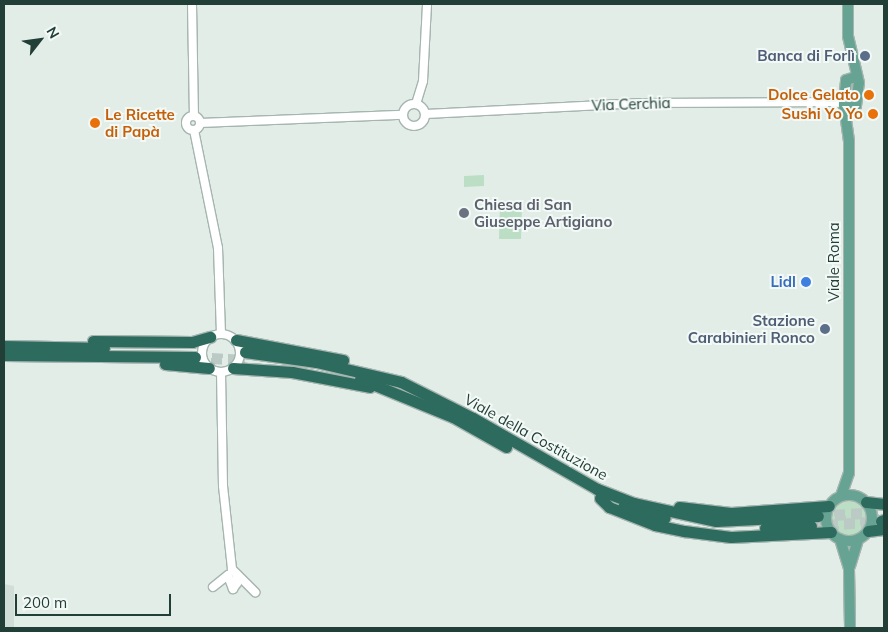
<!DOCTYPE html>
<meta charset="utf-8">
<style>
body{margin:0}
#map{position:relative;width:888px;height:632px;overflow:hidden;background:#e3ede8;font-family:Mulish,sans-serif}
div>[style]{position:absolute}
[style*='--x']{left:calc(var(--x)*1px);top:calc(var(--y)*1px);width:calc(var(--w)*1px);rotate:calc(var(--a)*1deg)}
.built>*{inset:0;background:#d1ddd7}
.green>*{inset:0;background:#bbdec5}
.round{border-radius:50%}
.highway-tunnel>*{height:11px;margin-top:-5.5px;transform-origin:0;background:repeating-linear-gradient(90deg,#bccac5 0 11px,transparent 0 16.5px)}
.roads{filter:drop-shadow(1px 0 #a5b5af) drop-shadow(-1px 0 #a5b5af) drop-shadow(0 1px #a5b5af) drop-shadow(0 -1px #a5b5af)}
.minor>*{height:8px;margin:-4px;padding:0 4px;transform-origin:4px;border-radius:4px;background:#fff}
.minor>.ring{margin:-4px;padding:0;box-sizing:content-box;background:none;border:8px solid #fff;border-radius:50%}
.major>*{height:10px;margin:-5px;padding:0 5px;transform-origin:5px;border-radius:5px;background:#67a393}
.major>.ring{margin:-5px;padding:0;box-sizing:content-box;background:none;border:10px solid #67a393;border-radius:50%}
.highway>*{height:11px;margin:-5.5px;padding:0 5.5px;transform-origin:5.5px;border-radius:5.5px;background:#2d6b5e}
.dots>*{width:14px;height:14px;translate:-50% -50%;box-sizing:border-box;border:2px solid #f3f9f6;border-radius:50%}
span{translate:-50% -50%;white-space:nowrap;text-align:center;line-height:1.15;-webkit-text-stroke:4px #f3f9f6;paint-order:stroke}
.service-label{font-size:15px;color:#4e5e75;font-weight:700}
.right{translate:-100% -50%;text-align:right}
.food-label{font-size:15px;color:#c56008;font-weight:700}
.left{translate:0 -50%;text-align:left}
.street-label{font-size:15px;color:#223f37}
.worship-label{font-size:15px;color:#5b616d;font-weight:700}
.shop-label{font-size:15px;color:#366cbe;font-weight:700}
.frame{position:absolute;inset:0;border:5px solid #223f37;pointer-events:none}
.north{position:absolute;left:15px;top:15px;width:50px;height:50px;-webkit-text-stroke:4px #f3f9f6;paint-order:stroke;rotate:60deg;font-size:14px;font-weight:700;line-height:20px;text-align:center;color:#223f37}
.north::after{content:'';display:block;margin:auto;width:18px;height:22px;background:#223f37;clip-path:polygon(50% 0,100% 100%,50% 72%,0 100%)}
.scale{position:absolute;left:15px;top:594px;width:156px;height:22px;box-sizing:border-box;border:2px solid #223f37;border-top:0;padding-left:6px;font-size:15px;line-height:18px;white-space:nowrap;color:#223f37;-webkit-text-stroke:4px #f3f9f6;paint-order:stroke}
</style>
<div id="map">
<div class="built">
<i style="clip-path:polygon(4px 584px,14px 586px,14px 628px,4px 628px)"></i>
</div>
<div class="green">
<i style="clip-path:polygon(484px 175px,484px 186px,464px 187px,464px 176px)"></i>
<i style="clip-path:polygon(500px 202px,522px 203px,521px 239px,499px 239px)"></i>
<i class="round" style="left:832px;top:501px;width:34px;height:34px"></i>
</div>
<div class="highway-tunnel">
<i style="--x:195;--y:357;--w:50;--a:3.4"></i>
<i style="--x:818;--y:516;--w:61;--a:-3.8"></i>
<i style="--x:811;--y:526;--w:70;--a:-4.1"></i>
</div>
<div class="roads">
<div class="minor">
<i style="--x:192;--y:4;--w:112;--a:89"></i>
<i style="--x:416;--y:104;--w:24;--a:-73"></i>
<i style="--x:423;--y:81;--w:77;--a:-87"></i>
<i class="ring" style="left:403px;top:104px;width:14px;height:14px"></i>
<i style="--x:426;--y:114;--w:216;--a:-2.9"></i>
<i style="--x:642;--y:103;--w:194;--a:-0.3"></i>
<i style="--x:836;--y:102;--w:8;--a:14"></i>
<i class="ring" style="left:186px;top:116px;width:6px;height:6px"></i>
<i style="--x:200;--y:123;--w:203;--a:-2.3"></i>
<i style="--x:194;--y:130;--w:120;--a:78.5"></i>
<i style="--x:218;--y:248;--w:85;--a:88"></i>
<i class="ring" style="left:202px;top:334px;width:30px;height:30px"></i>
<i style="--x:221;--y:372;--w:114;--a:89"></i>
<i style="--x:223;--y:486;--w:83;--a:83.8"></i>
<i style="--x:232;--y:569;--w:33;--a:45"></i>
<i style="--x:228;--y:576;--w:14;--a:69"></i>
<i style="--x:233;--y:589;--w:7;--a:-56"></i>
<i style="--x:237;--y:583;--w:9;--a:-96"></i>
<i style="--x:213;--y:587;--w:19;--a:-39"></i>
</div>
<div class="major">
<i style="--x:846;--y:108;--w:10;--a:-11"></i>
<i style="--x:856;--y:106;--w:23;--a:-83"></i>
<i style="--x:859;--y:83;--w:48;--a:-103.2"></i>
<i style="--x:848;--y:36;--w:32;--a:-90"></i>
<i class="ring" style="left:826px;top:495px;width:36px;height:36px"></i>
<i style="--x:841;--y:496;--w:24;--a:-71"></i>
<i style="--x:849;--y:473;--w:332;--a:-90"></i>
<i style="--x:849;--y:141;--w:37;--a:-98"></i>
<i style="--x:844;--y:104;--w:24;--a:-85"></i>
<i style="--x:846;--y:80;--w:10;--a:-17"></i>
<i style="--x:840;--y:539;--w:31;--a:73"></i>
<i style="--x:849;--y:569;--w:59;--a:89"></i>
<i style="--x:850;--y:566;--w:28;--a:-73"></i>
</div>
<div class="highway">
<i style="--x:236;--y:340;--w:109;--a:10.6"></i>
<i style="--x:93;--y:341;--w:99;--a:0.6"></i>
<i style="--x:192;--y:342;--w:19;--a:-16"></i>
<i style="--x:4;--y:346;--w:100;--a:1.1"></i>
<i style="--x:245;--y:352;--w:72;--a:8"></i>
<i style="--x:316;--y:362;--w:87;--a:13.2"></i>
<i style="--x:401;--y:382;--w:80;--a:26.6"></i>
<i style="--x:473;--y:418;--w:143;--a:29.8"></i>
<i style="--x:597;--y:489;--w:40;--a:21"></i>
<i style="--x:634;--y:503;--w:84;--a:12.4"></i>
<i style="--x:716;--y:521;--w:102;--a:-2.8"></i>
<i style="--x:4;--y:355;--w:191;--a:0.6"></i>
<i style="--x:165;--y:364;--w:44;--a:5.2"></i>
<i style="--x:233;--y:368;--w:59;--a:3.9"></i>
<i style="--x:292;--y:372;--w:79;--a:10.9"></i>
<i style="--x:360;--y:379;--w:100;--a:22.2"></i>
<i style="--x:453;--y:417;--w:61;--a:29.5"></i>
<i style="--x:600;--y:498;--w:13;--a:45"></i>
<i style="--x:609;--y:507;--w:49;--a:21.4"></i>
<i style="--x:655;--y:525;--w:30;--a:12"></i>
<i style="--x:684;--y:531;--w:47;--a:7.3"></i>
<i style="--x:731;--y:537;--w:100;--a:-2.9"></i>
<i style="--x:866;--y:502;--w:18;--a:6"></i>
<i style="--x:623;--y:507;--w:43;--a:14.7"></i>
<i style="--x:679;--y:507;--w:52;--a:6.6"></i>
<i style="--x:731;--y:513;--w:98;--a:-4.1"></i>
<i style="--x:881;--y:521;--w:3;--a:-18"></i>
<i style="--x:765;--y:528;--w:46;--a:-2.5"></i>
<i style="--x:868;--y:531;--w:16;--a:-7"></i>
</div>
</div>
<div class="dots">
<i style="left:865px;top:56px;background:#5c6f8a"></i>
<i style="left:869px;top:95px;background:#e8710a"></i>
<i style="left:873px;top:114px;background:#e8710a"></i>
<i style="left:95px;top:123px;background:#e8710a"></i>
<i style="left:464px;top:213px;background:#6b7280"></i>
<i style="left:806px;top:282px;background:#3f7fe0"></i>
<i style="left:825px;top:329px;background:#5c6f8a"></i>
</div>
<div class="service-label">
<span class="right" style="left:855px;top:56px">Banca di Forlì</span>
<span class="right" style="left:815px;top:329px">Stazione<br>Carabinieri Ronco</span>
</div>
<div class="food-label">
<span class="right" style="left:859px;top:95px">Dolce Gelato</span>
<span class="left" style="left:105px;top:123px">Le Ricette<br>di Papà</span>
<span class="right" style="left:863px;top:114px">Sushi Yo Yo</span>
</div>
<div class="street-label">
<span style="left:631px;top:104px;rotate:-2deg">Via Cerchia</span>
<span style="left:834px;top:262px;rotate:-90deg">Viale Roma</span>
<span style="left:536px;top:437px;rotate:29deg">Viale della Costituzione</span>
</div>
<div class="worship-label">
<span class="left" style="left:474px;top:213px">Chiesa di San<br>Giuseppe Artigiano</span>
</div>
<div class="shop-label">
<span class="right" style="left:796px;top:282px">Lidl</span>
</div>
<div class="frame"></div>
<div class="north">N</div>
<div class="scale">200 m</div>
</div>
